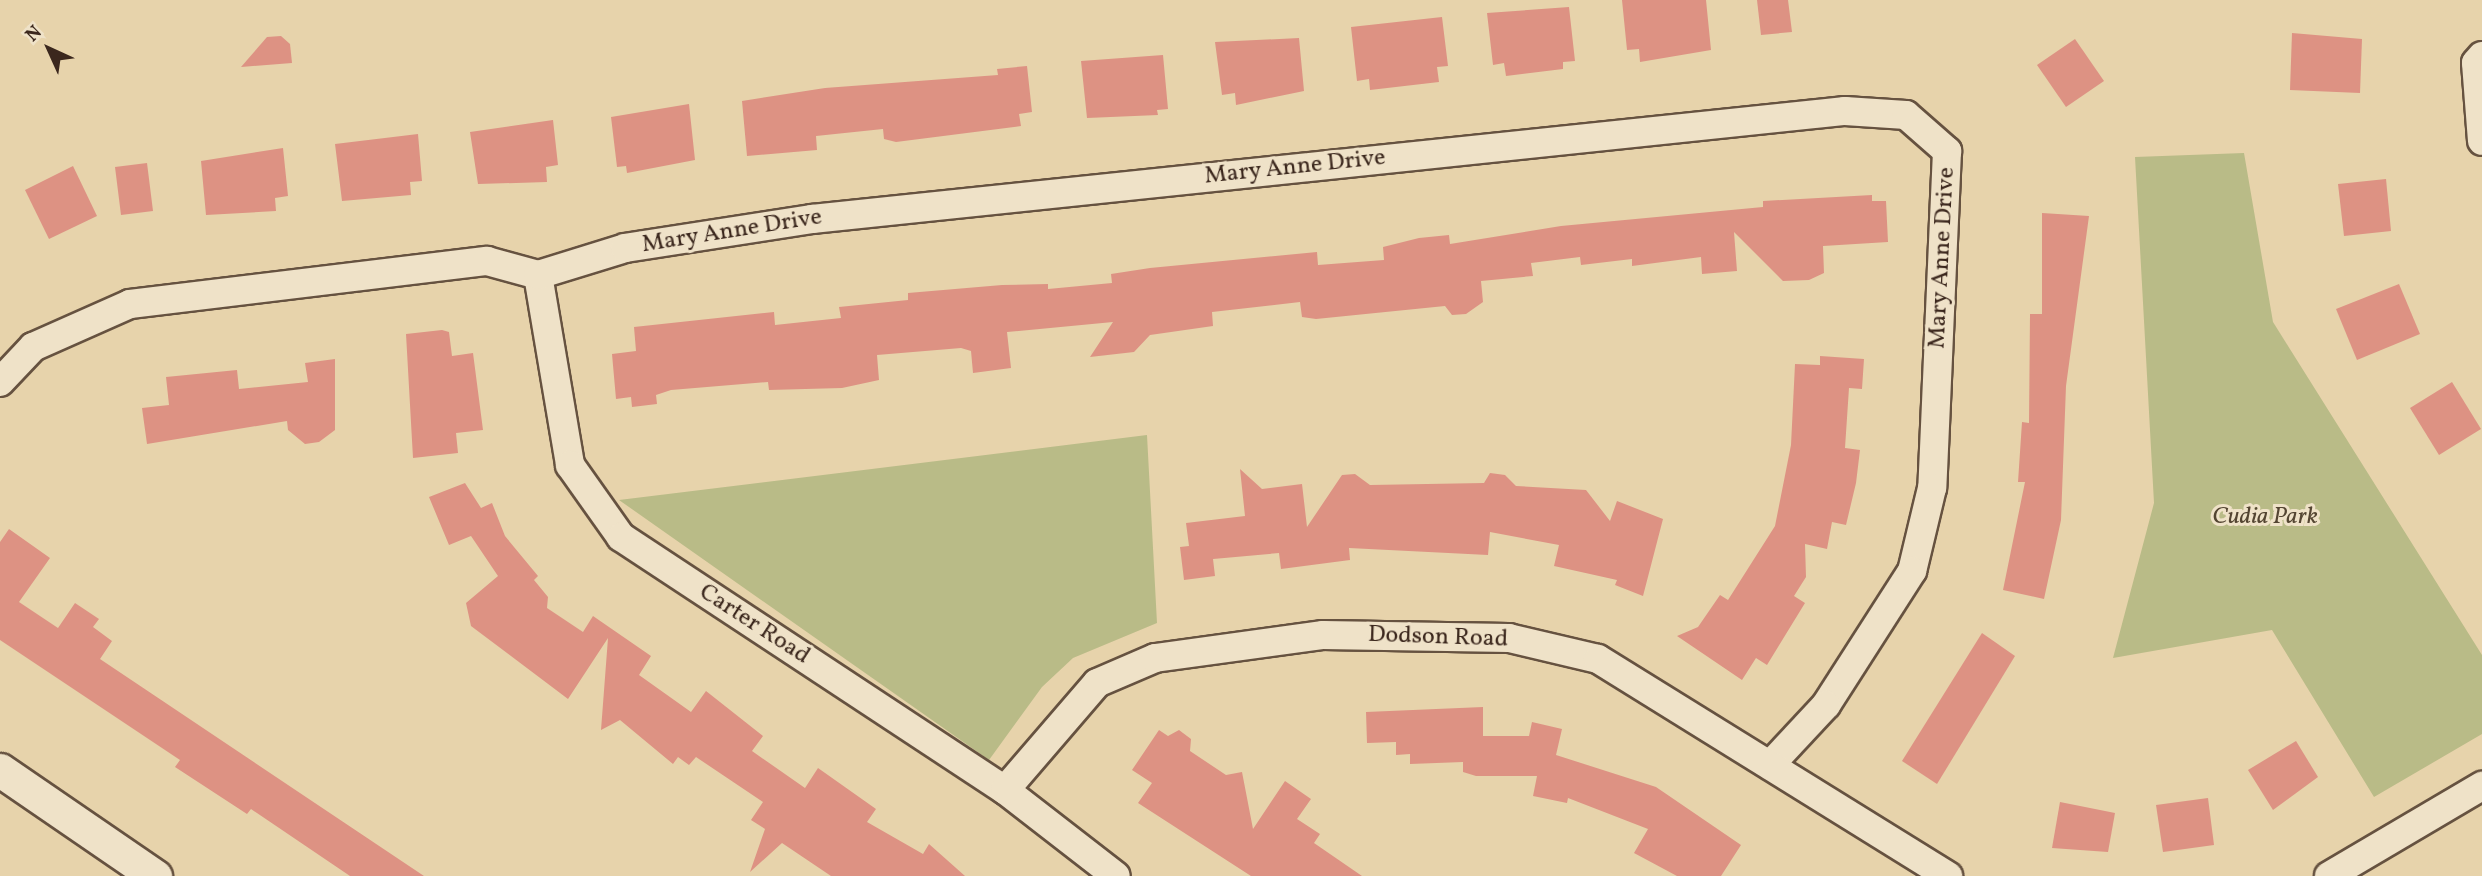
<!DOCTYPE html>
<style>
body{margin:0}
#map{position:relative;width:2482px;height:876px;overflow:hidden;background:#e7d3ab;font-family:Vollkorn,serif}
div>[style]{position:absolute}
[style*='--x']{left:calc(var(--x)*1px);top:calc(var(--y)*1px);width:calc(var(--w)*1px);rotate:calc(var(--a)*1deg)}
.green>*{inset:0;background:#b9bb87}
.building>*{inset:0;background:#dd9283}
.roads{filter:drop-shadow(2px 0 #665240) drop-shadow(-2px 0 #665240) drop-shadow(0 2px #665240) drop-shadow(0 -2px #665240)}
.minor>*{height:28px;margin:-14px;padding:0 14px;transform-origin:14px;border-radius:14px;background:#efe2c8}
.tertiary>*{height:33px;margin:-16.5px;padding:0 16.5px;transform-origin:16.5px;border-radius:16.5px;background:#efe2c8}
span{translate:-50% -50%;white-space:nowrap;text-align:center;line-height:1.15;-webkit-text-stroke:6px #efe2c8;paint-order:stroke}
.street-label{font-size:24px;color:#3b271d}
.park-label{font-size:24px;color:#544532;font-style:italic}
.north{position:absolute;left:14px;top:14px;width:70px;height:70px;-webkit-text-stroke:5px #efe2c8;paint-order:stroke;rotate:315deg;font-size:19px;font-weight:700;line-height:28px;text-align:center;color:#3b271d}
.north::after{content:'';display:block;margin:auto;width:24px;height:32px;background:#3b271d;clip-path:polygon(50% 0,100% 100%,50% 72%,0 100%)}
</style>
<div id="map">
<div class="green">
<i style="clip-path:polygon(2244px 153px,2273px 322px,2482px 655px,2482px 734px,2374px 797px,2272px 630px,2113px 658px,2154px 503px,2135px 157px)"></i>
<i style="clip-path:polygon(1147px 435px,1157px 623px,1073px 658px,1042px 687px,989px 760px,619px 500px)"></i>
</div>
<div class="building">
<i style="clip-path:polygon(1622px 0,1706px 0,1711px 50px,1640px 62px,1639px 49px,1627px 50px)"></i>
<i style="clip-path:polygon(1757px 0,1788px 0,1792px 32px,1761px 35px)"></i>
<i style="clip-path:polygon(1569px 7px,1575px 61px,1563px 62px,1563px 69px,1506px 76px,1504px 63px,1493px 65px,1487px 13px)"></i>
<i style="clip-path:polygon(1442px 17px,1448px 66px,1437px 67px,1439px 82px,1370px 90px,1369px 79px,1357px 81px,1351px 27px)"></i>
<i style="clip-path:polygon(2292px 33px,2362px 39px,2360px 93px,2290px 90px)"></i>
<i style="clip-path:polygon(281px 36px,290px 44px,292px 63px,241px 67px,267px 37px)"></i>
<i style="clip-path:polygon(1299px 38px,1304px 91px,1236px 105px,1235px 93px,1222px 95px,1215px 42px)"></i>
<i style="clip-path:polygon(2075px 39px,2104px 81px,2066px 107px,2037px 65px)"></i>
<i style="clip-path:polygon(1163px 55px,1168px 109px,1157px 110px,1158px 115px,1087px 118px,1081px 61px)"></i>
<i style="clip-path:polygon(1027px 66px,1032px 112px,1019px 114px,1021px 126px,896px 142px,884px 139px,883px 129px,816px 136px,817px 150px,747px 156px,742px 101px,825px 88px,998px 75px,997px 69px)"></i>
<i style="clip-path:polygon(689px 104px,695px 160px,627px 173px,626px 166px,617px 167px,611px 117px)"></i>
<i style="clip-path:polygon(553px 120px,558px 165px,546px 167px,547px 182px,478px 184px,470px 132px)"></i>
<i style="clip-path:polygon(418px 134px,422px 181px,410px 182px,411px 195px,342px 201px,335px 144px)"></i>
<i style="clip-path:polygon(283px 148px,288px 196px,275px 198px,276px 211px,206px 215px,201px 161px)"></i>
<i style="clip-path:polygon(147px 163px,153px 211px,121px 215px,115px 167px)"></i>
<i style="clip-path:polygon(73px 166px,97px 216px,49px 239px,25px 190px)"></i>
<i style="clip-path:polygon(2386px 179px,2391px 231px,2344px 236px,2338px 184px)"></i>
<i style="clip-path:polygon(1872px 195px,1872px 201px,1886px 201px,1888px 242px,1823px 246px,1824px 273px,1809px 280px,1783px 281px,1734px 232px,1737px 271px,1702px 274px,1701px 257px,1632px 266px,1632px 259px,1581px 265px,1580px 257px,1531px 263px,1533px 276px,1481px 281px,1483px 302px,1466px 314px,1452px 315px,1445px 306px,1316px 319px,1302px 317px,1300px 302px,1212px 312px,1213px 326px,1150px 335px,1134px 352px,1090px 357px,1113px 322px,1007px 332px,1011px 368px,973px 373px,971px 351px,961px 348px,877px 355px,879px 380px,842px 388px,769px 390px,768px 382px,671px 390px,656px 395px,657px 404px,632px 407px,631px 397px,616px 399px,612px 354px,636px 351px,634px 327px,774px 312px,775px 325px,841px 318px,839px 307px,908px 300px,908px 293px,1002px 285px,1048px 284px,1048px 289px,1112px 283px,1111px 274px,1150px 268px,1317px 252px,1318px 265px,1384px 260px,1383px 247px,1419px 238px,1449px 235px,1450px 244px,1561px 226px,1763px 207px,1763px 201px)"></i>
<i style="clip-path:polygon(2042px 213px,2089px 216px,2066px 386px,2061px 520px,2044px 599px,2003px 590px,2025px 482px,2018px 482px,2022px 422px,2029px 423px,2030px 314px,2042px 314px)"></i>
<i style="clip-path:polygon(2399px 284px,2420px 334px,2357px 360px,2336px 309px)"></i>
<i style="clip-path:polygon(442px 330px,449px 332px,452px 356px,473px 353px,483px 430px,456px 433px,458px 453px,413px 458px,406px 334px)"></i>
<i style="clip-path:polygon(1820px 356px,1864px 359px,1862px 389px,1849px 388px,1845px 448px,1860px 450px,1856px 483px,1846px 525px,1832px 522px,1827px 549px,1805px 544px,1806px 577px,1794px 596px,1805px 603px,1767px 665px,1756px 658px,1742px 680px,1677px 636px,1698px 627px,1720px 595px,1728px 600px,1775px 526px,1791px 445px,1795px 364px,1820px 365px)"></i>
<i style="clip-path:polygon(335px 359px,335px 430px,319px 442px,305px 444px,288px 430px,287px 421px,147px 444px,142px 408px,169px 405px,166px 377px,237px 370px,239px 389px,308px 382px,305px 363px)"></i>
<i style="clip-path:polygon(2452px 382px,2481px 429px,2439px 455px,2410px 408px)"></i>
<i style="clip-path:polygon(1240px 469px,1262px 489px,1302px 484px,1307px 527px,1342px 475px,1355px 474px,1370px 485px,1484px 483px,1490px 473px,1505px 475px,1516px 486px,1586px 490px,1610px 521px,1617px 501px,1663px 519px,1643px 596px,1615px 585px,1617px 580px,1554px 566px,1559px 545px,1490px 532px,1488px 555px,1349px 548px,1350px 560px,1281px 569px,1279px 553px,1213px 559px,1215px 576px,1184px 580px,1180px 547px,1189px 546px,1186px 523px,1245px 516px)"></i>
<i style="clip-path:polygon(465px 483px,481px 508px,492px 503px,505px 536px,538px 576px,534px 580px,548px 597px,547px 608px,583px 632px,593px 616px,651px 656px,639px 675px,691px 712px,706px 691px,763px 736px,752px 751px,805px 788px,818px 768px,876px 809px,867px 822px,923px 854px,929px 844px,965px 876px,831px 876px,782px 843px,750px 872px,765px 829px,751px 820px,763px 802px,696px 757px,689px 765px,678px 757px,673px 764px,620px 720px,601px 730px,608px 638px,568px 699px,471px 626px,466px 603px,498px 576px,471px 536px,449px 545px,429px 497px)"></i>
<i style="clip-path:polygon(9px 529px,50px 558px,19px 602px,58px 628px,75px 603px,99px 619px,93px 627px,112px 641px,100px 659px,424px 876px,350px 876px,251px 809px,247px 814px,175px 767px,180px 760px,0 640px,0 542px)"></i>
<i style="clip-path:polygon(1982px 633px,2015px 656px,1937px 784px,1902px 761px)"></i>
<i style="clip-path:polygon(1483px 707px,1483px 736px,1529px 736px,1532px 722px,1562px 729px,1556px 755px,1656px 787px,1741px 845px,1721px 876px,1677px 876px,1634px 853px,1648px 829px,1568px 798px,1567px 803px,1533px 796px,1537px 776px,1476px 776px,1463px 772px,1463px 762px,1410px 764px,1410px 754px,1396px 755px,1396px 742px,1367px 743px,1366px 712px)"></i>
<i style="clip-path:polygon(1159px 730px,1168px 736px,1179px 730px,1191px 739px,1190px 751px,1226px 775px,1242px 772px,1253px 829px,1285px 781px,1311px 799px,1297px 819px,1320px 834px,1314px 843px,1362px 876px,1251px 876px,1138px 803px,1152px 783px,1132px 770px)"></i>
<i style="clip-path:polygon(2296px 741px,2318px 777px,2273px 810px,2248px 770px)"></i>
<i style="clip-path:polygon(2208px 798px,2214px 845px,2163px 852px,2156px 805px)"></i>
<i style="clip-path:polygon(2060px 802px,2115px 813px,2108px 852px,2052px 848px)"></i>
</div>
<div class="roads">
<div class="minor">
<i style="--x:2482;--y:56;--w:9;--a:131"></i>
<i style="--x:2476;--y:63;--w:78;--a:85.6"></i>
<i style="--x:538;--y:275;--w:193;--a:80.4"></i>
<i style="--x:570;--y:465;--w:88;--a:54.7"></i>
<i style="--x:621;--y:537;--w:460;--a:33.4"></i>
<i style="--x:1005;--y:790;--w:140;--a:37.8"></i>
<i style="--x:0;--y:382;--w:48;--a:-46.7"></i>
<i style="--x:33;--y:347;--w:106;--a:-23.9"></i>
<i style="--x:130;--y:304;--w:360;--a:-6.9"></i>
<i style="--x:487;--y:261;--w:53;--a:15.4"></i>
<i style="--x:538;--y:275;--w:91;--a:-17.2"></i>
<i style="--x:625;--y:248;--w:189;--a:-8.8"></i>
<i style="--x:812;--y:219;--w:1039;--a:-5.97"></i>
<i style="--x:1845;--y:111;--w:61;--a:3.8"></i>
<i style="--x:1906;--y:115;--w:55;--a:41.3"></i>
<i style="--x:1947;--y:151;--w:337;--a:92.5"></i>
<i style="--x:1932;--y:488;--w:85;--a:103.5"></i>
<i style="--x:1912;--y:571;--w:159;--a:122.7"></i>
<i style="--x:1826;--y:705;--w:82;--a:133"></i>
<i style="--x:1005;--y:790;--w:141;--a:-49.3"></i>
<i style="--x:1097;--y:683;--w:63;--a:-23.3"></i>
<i style="--x:1155;--y:658;--w:170;--a:-7.8"></i>
<i style="--x:1323;--y:635;--w:186;--a:0.9"></i>
<i style="--x:1509;--y:638;--w:91;--a:13.3"></i>
<i style="--x:1598;--y:659;--w:412;--a:31.8"></i>
<i style="--x:2329;--y:876;--w:178;--a:-30.5"></i>
</div>
<div class="tertiary">
<i style="--x:0;--y:770;--w:188;--a:34.4"></i>
</div>
</div>
<div class="street-label">
<span style="left:1295px;top:168px;rotate:-6deg">Mary Anne Drive</span>
<span style="left:732px;top:232px;rotate:-9deg">Mary Anne Drive</span>
<span style="left:1943px;top:258px;rotate:-87deg">Mary Anne Drive</span>
<span style="left:754px;top:625px;rotate:33deg">Carter Road</span>
<span style="left:1438px;top:638px;rotate:2deg">Dodson Road</span>
</div>
<div class="park-label">
<span style="left:2265px;top:518px">Cudia Park</span>
</div>
<div class="north">N</div>
</div>
